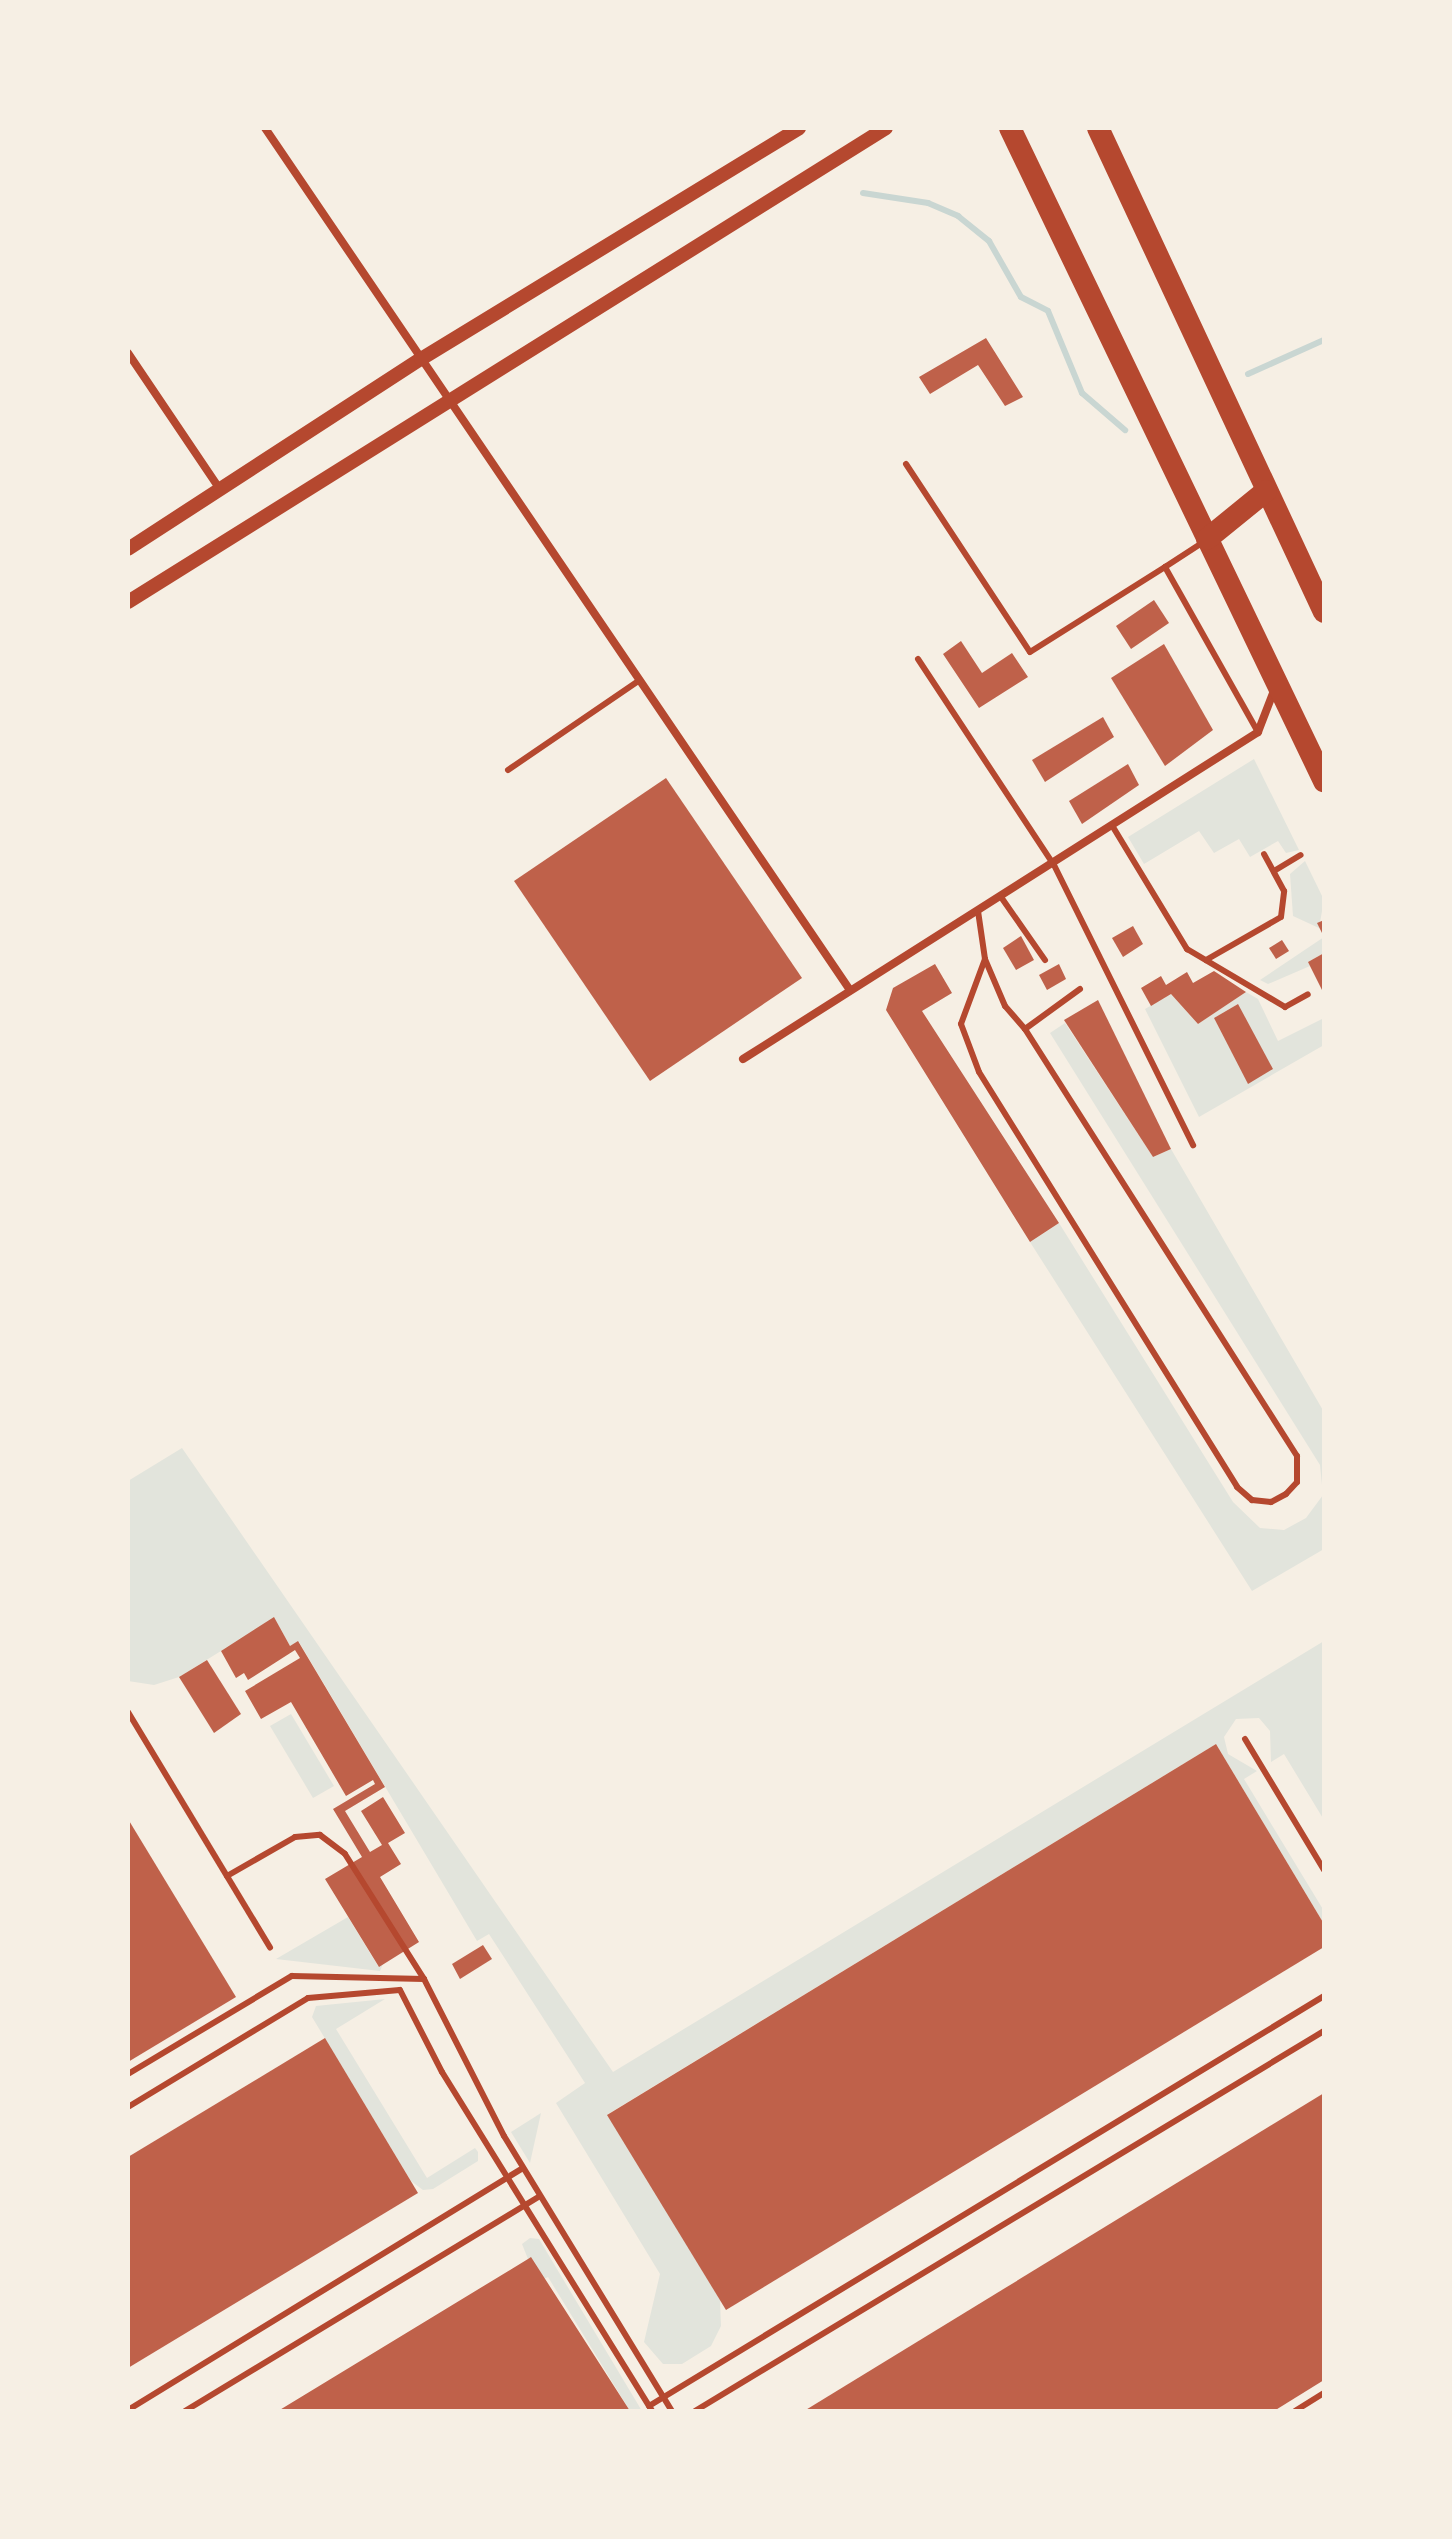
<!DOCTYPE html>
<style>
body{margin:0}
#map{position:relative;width:1452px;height:2539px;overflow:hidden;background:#f6efe4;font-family:Ubuntu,sans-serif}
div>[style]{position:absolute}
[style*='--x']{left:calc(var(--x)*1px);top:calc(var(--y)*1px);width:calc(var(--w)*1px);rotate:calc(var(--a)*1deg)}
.green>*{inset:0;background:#e2e4dc}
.stream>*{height:6px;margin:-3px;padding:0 3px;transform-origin:3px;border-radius:3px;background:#c9d6d2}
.building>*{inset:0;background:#bf614a}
.service>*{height:6px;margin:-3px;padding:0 3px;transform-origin:3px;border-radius:3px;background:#b5482f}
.minor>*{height:8px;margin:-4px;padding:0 4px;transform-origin:4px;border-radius:4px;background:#b5482f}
.tertiary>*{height:14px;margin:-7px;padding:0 7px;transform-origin:7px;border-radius:7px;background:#b5482f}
.trunk>*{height:22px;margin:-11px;padding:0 11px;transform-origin:11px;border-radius:11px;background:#b5482f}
span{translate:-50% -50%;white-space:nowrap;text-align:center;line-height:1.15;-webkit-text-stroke:7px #f6efe4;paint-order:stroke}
.frame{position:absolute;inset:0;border:130px solid #f6efe4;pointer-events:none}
</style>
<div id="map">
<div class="green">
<i style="clip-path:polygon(1254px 759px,1299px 850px,1286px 853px,1278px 841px,1250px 857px,1239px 839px,1214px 853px,1199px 831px,1144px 864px,1128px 837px)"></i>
<i style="clip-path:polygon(1305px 861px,1324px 900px,1319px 928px,1293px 916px,1290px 874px)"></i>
<i style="clip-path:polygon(1324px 937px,1324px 953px,1308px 962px,1310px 966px,1268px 984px,1260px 980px)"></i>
<i style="clip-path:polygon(evenodd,1246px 992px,1258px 999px,1278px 1041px,1324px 1018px,1324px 1045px,1199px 1117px,1145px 1009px,1171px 994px,1198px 1024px,1246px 992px,1238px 1004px,1248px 1083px,1214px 1018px,1238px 1004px)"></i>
<i style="clip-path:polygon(1065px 1023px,1153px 1157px,1171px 1149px,1324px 1412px,1324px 1549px,1252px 1591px,1030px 1242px,1059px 1223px,1233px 1502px,1260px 1528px,1284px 1530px,1306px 1518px,1323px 1495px,1320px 1465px,1050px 1033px)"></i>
<i style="clip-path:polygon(182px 1448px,613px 2072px,1324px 1641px,1324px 1820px,1284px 1754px,1271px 1762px,1270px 1731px,1259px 1718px,1236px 1719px,1224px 1737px,1228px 1754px,1257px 1771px,1244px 1779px,1324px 1911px,1324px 1924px,1216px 1744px,608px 2114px,720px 2300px,721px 2326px,711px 2346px,682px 2364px,663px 2364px,644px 2342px,660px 2274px,556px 2103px,585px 2083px,489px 1934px,477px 1941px,299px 1642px,290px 1646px,274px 1618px,179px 1677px,154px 1685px,128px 1681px,128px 1481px)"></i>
<i style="clip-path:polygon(291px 1714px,334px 1786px,313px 1798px,270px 1726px)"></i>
<i style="clip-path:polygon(348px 1917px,378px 1966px,383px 1964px,380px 1971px,276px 1959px)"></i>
<i style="clip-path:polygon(385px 1999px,336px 2029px,427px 2178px,475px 2148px,478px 2152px,478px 2161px,433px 2189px,423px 2190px,411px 2181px,312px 2017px,316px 2006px)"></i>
<i style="clip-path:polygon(541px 2113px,530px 2163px,511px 2132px)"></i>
<i style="clip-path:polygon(530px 2238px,539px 2239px,642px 2411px,630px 2411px,548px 2277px,544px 2279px,528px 2259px,522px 2244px)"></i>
</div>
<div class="stream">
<i style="--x:863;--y:193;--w:66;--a:8.7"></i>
<i style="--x:928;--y:203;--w:33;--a:23"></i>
<i style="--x:958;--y:216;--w:40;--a:39"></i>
<i style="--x:989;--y:241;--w:64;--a:60.3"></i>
<i style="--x:1021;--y:297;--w:30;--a:27"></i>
<i style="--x:1048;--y:311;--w:89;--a:67.5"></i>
<i style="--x:1082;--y:393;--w:57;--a:40.7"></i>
<i style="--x:1248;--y:374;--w:83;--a:-24.1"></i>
</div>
<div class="building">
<i style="clip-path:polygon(986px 338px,1023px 397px,1005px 406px,978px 365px,930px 394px,919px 377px)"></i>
<i style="clip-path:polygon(1154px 600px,1169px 623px,1131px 649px,1116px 626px)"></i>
<i style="clip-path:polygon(961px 641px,982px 673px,1012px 653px,1028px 677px,979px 708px,943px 654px)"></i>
<i style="clip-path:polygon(1164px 644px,1213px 730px,1165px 766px,1111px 678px)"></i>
<i style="clip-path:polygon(1103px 717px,1114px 737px,1045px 782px,1032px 760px)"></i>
<i style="clip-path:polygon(1128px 764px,1139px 785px,1082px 824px,1069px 801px)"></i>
<i style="clip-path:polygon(666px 778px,802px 978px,650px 1081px,514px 881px)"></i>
<i style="clip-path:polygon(1324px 920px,1324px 937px,1317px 923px)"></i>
<i style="clip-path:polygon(1133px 926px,1143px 944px,1123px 957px,1112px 938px)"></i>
<i style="clip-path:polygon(1021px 936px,1034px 960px,1016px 970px,1003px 948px)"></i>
<i style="clip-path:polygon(1282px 940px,1289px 951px,1276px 959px,1269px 948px)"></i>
<i style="clip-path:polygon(1324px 953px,1324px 994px,1308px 962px)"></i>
<i style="clip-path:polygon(935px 964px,952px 993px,922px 1011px,1059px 1223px,1030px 1242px,886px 1010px,893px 988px)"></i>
<i style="clip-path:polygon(1059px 964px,1066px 979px,1047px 990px,1039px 975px)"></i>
<i style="clip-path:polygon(1214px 971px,1246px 992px,1198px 1024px,1171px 994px,1151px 1006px,1141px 988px,1161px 976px,1166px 985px,1187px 972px,1193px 983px)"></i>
<i style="clip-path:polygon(1098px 1000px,1171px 1149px,1153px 1157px,1064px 1020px)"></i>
<i style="clip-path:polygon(1238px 1004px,1273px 1069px,1248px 1084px,1214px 1018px)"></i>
<i style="clip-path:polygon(274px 1617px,290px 1646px,298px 1641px,385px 1787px,345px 1811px,370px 1852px,382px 1845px,361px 1811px,383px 1797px,405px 1833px,388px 1843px,401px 1864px,380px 1877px,419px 1942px,379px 1967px,325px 1879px,362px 1857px,333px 1809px,375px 1784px,373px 1780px,346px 1796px,291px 1702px,261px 1719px,245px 1691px,300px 1658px,295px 1650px,248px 1680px,244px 1673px,236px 1678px,221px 1651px)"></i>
<i style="clip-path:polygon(207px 1660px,241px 1714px,214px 1733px,179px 1677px)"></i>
<i style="clip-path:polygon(1216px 1744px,1324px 1924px,1324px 1947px,726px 2310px,607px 2115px)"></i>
<i style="clip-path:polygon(128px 1819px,236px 1997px,128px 2062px)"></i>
<i style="clip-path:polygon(483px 1945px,492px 1959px,460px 1979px,452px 1964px)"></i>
<i style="clip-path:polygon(325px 2038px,418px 2193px,128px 2368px,128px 2157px)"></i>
<i style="clip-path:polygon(1324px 2093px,1324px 2380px,1274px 2411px,804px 2411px)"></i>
<i style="clip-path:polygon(531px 2257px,630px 2411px,278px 2411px,528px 2259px)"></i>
</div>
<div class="service">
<i style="--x:906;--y:464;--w:225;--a:56.6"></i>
<i style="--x:1030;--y:652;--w:160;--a:-32.2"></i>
<i style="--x:1165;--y:567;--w:189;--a:60.6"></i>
<i style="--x:1165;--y:567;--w:44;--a:-33"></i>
<i style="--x:918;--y:659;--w:247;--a:56.6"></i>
<i style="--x:1054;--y:865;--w:313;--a:63.6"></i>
<i style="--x:508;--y:770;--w:160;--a:-34.3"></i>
<i style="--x:1113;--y:827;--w:143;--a:58.8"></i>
<i style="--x:1187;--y:949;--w:114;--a:30.6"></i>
<i style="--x:1285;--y:1007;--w:26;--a:-29"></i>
<i style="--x:1274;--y:871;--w:31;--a:-31"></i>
<i style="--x:1001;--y:897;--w:77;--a:55.1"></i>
<i style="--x:978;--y:911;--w:49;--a:81.7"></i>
<i style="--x:985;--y:959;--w:69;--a:110.3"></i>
<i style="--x:961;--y:1024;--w:51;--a:69.4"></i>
<i style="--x:979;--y:1072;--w:489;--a:58.1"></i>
<i style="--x:1237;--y:1487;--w:20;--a:41"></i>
<i style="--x:1252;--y:1500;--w:19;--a:6"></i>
<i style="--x:1271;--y:1502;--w:17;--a:-28"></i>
<i style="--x:1286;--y:1494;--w:16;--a:-47"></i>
<i style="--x:1297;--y:1482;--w:26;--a:-90"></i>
<i style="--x:1297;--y:1456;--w:506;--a:-122.5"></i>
<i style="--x:1025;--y:1029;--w:30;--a:-131"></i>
<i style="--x:1005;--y:1006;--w:51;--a:-113.1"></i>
<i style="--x:1206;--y:960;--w:86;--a:-29.8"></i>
<i style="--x:1281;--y:917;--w:26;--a:-83"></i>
<i style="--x:1284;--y:891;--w:42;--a:-118.4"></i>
<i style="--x:1025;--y:1029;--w:68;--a:-36"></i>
<i style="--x:128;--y:1712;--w:275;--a:58.9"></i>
<i style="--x:1245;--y:1739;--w:153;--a:58.9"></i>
<i style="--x:227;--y:1876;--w:78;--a:-29.8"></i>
<i style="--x:295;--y:1837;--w:25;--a:-5"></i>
<i style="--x:320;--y:1835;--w:31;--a:37"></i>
<i style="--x:345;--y:1854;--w:148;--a:57.7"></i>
<i style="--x:424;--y:1979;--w:176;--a:63"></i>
<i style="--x:504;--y:2136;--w:322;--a:58.6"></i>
<i style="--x:128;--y:2074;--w:191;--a:-30.9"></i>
<i style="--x:292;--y:1976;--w:132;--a:1.3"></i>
<i style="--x:128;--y:2107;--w:210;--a:-31.2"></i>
<i style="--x:308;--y:1998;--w:92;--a:-5"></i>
<i style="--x:400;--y:1990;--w:92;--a:62.9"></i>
<i style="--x:442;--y:2072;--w:399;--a:58.2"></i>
<i style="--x:649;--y:2406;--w:790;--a:-31.27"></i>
<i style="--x:128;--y:2410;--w:463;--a:-31.5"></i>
<i style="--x:185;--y:2411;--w:415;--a:-31.2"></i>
<i style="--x:695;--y:2411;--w:735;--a:-31.14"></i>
<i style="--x:1295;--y:2411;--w:34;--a:-32"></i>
</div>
<div class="minor">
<i style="--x:265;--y:128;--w:1042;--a:55.84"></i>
<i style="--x:128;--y:353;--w:166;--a:56"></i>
<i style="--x:743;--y:1059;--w:610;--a:-32.41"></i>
<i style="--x:1258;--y:732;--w:47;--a:-68.9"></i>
</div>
<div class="tertiary">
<i style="--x:128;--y:549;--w:349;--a:-33"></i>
<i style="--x:421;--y:359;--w:443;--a:-31.4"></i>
<i style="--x:128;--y:602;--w:894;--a:-32.02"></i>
</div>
<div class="trunk">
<i style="--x:1010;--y:128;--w:725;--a:64.32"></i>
<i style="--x:1098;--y:128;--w:534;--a:64.97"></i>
<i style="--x:1207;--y:539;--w:76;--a:-39.1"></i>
</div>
<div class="frame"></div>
</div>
